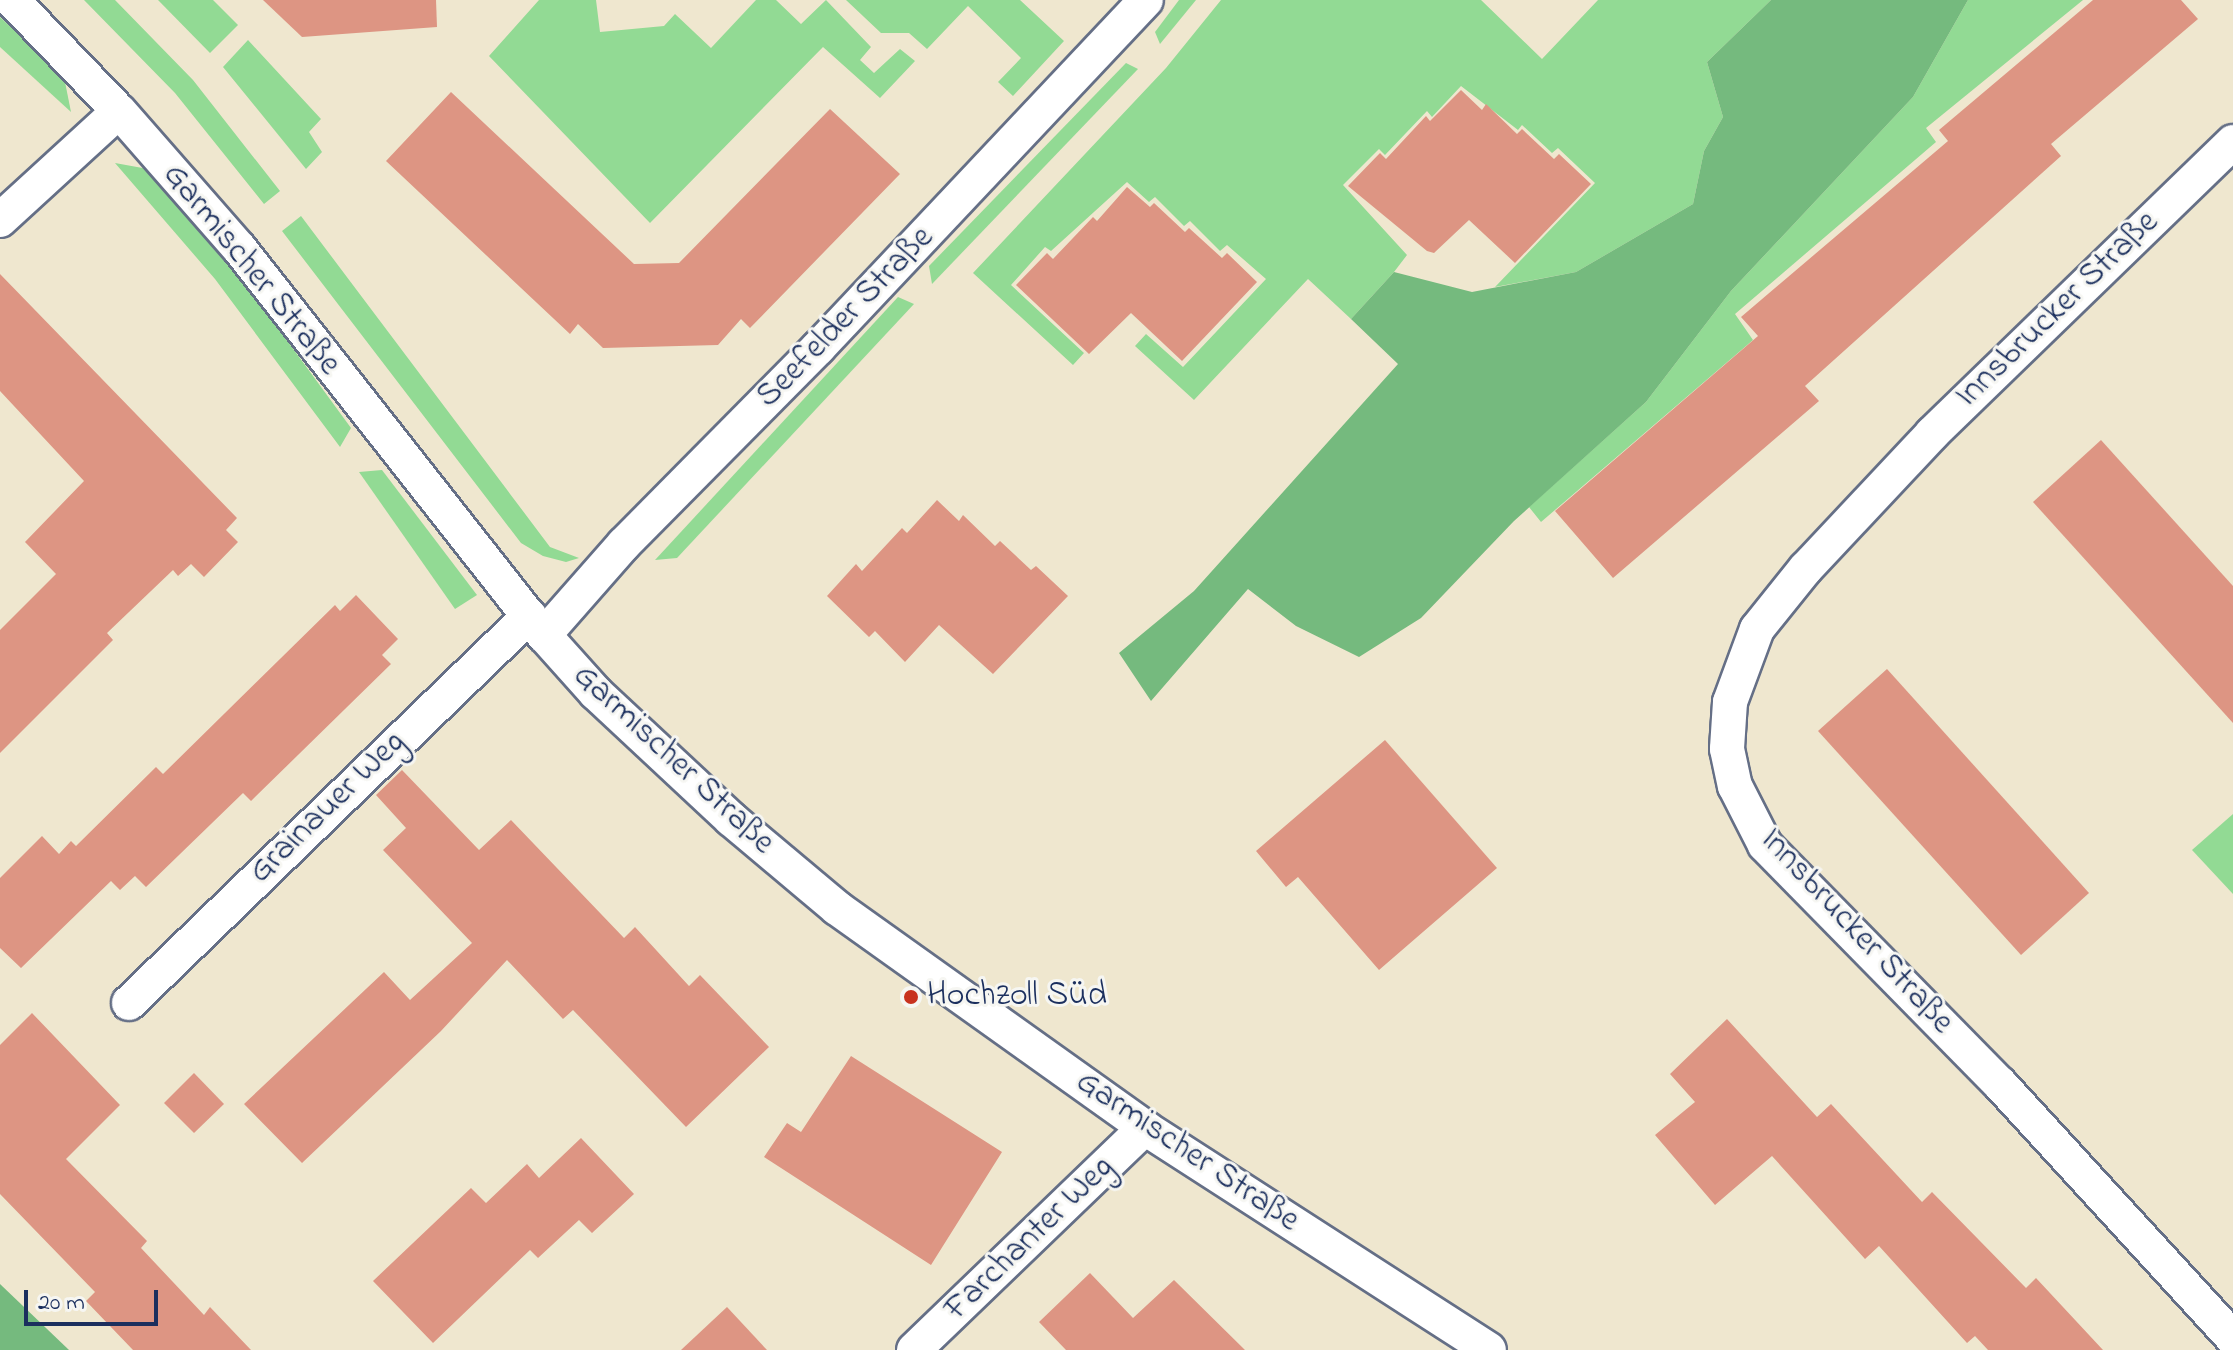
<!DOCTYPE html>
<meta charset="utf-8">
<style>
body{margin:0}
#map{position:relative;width:2233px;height:1350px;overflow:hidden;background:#efe7cf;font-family:"Indie Flower",sans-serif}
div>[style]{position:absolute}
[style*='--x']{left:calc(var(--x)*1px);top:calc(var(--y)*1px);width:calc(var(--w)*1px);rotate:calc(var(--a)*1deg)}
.green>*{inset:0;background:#92da94}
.forest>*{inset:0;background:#75ba7e}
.building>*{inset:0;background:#dd9583}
.roads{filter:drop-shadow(2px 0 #656f86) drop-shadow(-2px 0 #656f86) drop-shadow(0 2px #656f86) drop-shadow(0 -2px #656f86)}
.minor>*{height:34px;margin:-17px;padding:0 17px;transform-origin:17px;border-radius:17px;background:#fff}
.dots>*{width:22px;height:22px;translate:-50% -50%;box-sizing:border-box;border:4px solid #f6f6f2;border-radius:50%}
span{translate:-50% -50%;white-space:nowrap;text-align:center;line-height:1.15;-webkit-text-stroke:6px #f6f6f2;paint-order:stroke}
.street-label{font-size:34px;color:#1b2f5e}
.poi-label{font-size:34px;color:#1b2f5e}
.left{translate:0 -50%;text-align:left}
.scale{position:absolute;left:24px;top:1290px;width:134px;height:36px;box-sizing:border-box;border:4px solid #1b2f5e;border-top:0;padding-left:10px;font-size:24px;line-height:28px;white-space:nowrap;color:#1b2f5e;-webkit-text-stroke:6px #f6f6f2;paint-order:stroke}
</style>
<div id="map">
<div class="green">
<i style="clip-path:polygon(84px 0,115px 0,193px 80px,280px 191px,264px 204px,175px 93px)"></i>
<i style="clip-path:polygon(158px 0,213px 0,238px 25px,210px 53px)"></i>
<i style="clip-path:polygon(539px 0,596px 0,600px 32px,664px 26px,675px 14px,711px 48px,756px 0,776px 0,801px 24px,826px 0,871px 47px,860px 60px,874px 73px,900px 49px,915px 61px,880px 98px,823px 47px,650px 223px,489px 56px)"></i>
<i style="clip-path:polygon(846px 0,1020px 0,1064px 41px,1013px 96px,998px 82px,1021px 58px,968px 6px,927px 49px,909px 33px,881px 33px)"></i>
<i style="clip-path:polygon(1179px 0,1196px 0,1160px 44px,1155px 32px)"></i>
<i style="clip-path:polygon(1221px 0,1481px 0,1542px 59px,1598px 0,1771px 0,1707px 62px,1723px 117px,1704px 151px,1693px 204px,1576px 272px,1495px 287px,1595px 183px,1558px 148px,1552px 153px,1522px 125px,1518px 130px,1461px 86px,1432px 117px,1427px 111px,1385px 155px,1379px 149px,1343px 185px,1407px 255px,1394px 272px,1351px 319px,1308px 279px,1194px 400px,1135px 346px,1146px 334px,1183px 367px,1266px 279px,1227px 245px,1220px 251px,1190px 221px,1184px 226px,1155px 197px,1149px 202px,1127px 182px,1051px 251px,1045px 247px,1011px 285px,1084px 353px,1073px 365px,973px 273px,1166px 68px)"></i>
<i style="clip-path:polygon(1968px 0,2083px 0,1926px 128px,1936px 142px,1735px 314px,1753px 340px,1541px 522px,1529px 507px,1646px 402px,1731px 291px,1913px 97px)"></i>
<i style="clip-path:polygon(0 17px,64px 77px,71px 112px,0 47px)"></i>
<i style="clip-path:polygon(248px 40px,321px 119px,309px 132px,322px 152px,306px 169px,223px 67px)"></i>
<i style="clip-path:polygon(1126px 63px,1138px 69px,932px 284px,929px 266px)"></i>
<i style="clip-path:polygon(115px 163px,148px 169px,232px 265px,351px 428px,340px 447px,215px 279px)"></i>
<i style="clip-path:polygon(301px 216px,550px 547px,579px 558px,566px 562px,543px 556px,521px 543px,282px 231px)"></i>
<i style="clip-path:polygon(898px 297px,914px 304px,677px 558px,655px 560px)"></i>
<i style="clip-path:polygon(382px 470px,477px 595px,455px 609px,359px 472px)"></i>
<i style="clip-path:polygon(2233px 814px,2233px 894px,2192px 850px)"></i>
</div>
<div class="forest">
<i style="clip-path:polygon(1771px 0,1968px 0,1913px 97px,1731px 291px,1646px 402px,1514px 521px,1421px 618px,1359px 657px,1296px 626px,1248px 589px,1151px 701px,1119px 653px,1194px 591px,1398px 364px,1351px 319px,1394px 272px,1472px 292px,1576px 272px,1693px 204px,1704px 151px,1723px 117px,1707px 62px)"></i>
<i style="clip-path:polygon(0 1284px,69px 1350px,0 1350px)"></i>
</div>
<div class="building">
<i style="clip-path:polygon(263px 0,436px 0,437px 27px,302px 37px)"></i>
<i style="clip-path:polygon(2093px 0,2181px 0,2198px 19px,2051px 144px,2061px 156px,1805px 386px,1819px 401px,1613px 578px,1555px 511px,1758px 336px,1741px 317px,1948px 141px,1939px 130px)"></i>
<i style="clip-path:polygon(1461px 90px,1482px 110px,1486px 104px,1517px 134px,1522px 129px,1554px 159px,1559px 154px,1591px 184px,1515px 263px,1469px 220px,1434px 253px,1427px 251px,1348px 186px,1380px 153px,1386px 159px,1426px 116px,1430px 121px)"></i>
<i style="clip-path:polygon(451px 92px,634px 264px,679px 263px,830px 109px,900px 174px,750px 328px,741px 319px,718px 345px,603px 348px,578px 324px,570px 334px,386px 161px)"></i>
<i style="clip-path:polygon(1127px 187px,1150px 207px,1154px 203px,1185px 232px,1189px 228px,1222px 258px,1227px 253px,1257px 282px,1182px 361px,1131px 313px,1089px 354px,1016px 285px,1047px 253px,1053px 259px,1093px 217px,1097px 221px)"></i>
<i style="clip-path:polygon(0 274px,237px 518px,226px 530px,238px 542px,204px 577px,191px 564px,178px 576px,173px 570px,107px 633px,113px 640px,0 753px,0 630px,56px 574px,25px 542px,84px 481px,0 391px)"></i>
<i style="clip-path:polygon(2101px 440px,2233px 586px,2233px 723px,2033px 502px)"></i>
<i style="clip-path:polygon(937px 500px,959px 521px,963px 515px,995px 546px,1000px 541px,1031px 570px,1036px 566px,1068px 596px,993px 674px,939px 625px,905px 662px,875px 631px,869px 637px,827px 596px,856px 564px,862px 571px,902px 528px,907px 533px)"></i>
<i style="clip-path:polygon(356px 595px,398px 639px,382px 655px,391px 664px,251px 801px,243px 793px,146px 887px,135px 876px,120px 890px,111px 881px,21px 968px,0 948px,0 878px,42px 836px,59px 854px,71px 841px,76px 846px,156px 767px,163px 774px,335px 605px,340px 611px)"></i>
<i style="clip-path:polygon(1887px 669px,2089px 893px,2021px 955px,1818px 731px)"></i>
<i style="clip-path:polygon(1385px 740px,1497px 868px,1379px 970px,1298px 877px,1286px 887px,1256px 851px)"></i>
<i style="clip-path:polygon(402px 770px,479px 850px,511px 820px,624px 938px,635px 927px,689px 986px,700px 975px,769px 1047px,686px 1127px,573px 1010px,563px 1019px,507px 960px,441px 1031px,302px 1163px,244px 1104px,384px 972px,410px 1000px,472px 943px,383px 850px,406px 828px,376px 795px)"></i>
<i style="clip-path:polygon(32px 1013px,120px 1105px,66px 1159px,147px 1241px,141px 1248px,204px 1315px,210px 1307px,251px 1350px,133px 1350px,86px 1301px,95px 1292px,0 1194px,0 1045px)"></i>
<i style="clip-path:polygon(1727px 1019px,1817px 1117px,1831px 1104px,1922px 1202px,1932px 1192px,2026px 1288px,2036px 1278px,2103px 1350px,1988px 1350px,1975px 1336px,1967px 1343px,1879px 1246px,1865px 1259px,1772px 1156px,1715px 1205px,1655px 1135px,1695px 1102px,1670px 1074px)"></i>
<i style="clip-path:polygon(851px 1056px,1002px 1152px,931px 1265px,764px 1157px,787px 1123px,801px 1132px)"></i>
<i style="clip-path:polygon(194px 1073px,224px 1104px,194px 1133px,164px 1103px)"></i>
<i style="clip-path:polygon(581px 1138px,634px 1194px,592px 1233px,579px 1220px,538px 1258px,530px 1250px,433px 1343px,373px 1281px,471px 1188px,486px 1203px,527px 1164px,539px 1178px)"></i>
<i style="clip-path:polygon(1090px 1273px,1133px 1318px,1174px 1280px,1245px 1350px,1066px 1350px,1039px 1322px)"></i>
<i style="clip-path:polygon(727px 1307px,767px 1350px,681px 1350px)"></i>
</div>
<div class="roads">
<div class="minor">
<i style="--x:12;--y:0;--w:154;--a:46.1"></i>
<i style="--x:119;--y:111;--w:182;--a:48.8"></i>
<i style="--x:239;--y:248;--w:493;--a:51.8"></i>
<i style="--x:544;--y:635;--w:78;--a:48.1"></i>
<i style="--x:596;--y:693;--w:185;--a:43"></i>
<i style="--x:731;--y:819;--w:138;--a:40"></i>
<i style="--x:837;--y:908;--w:379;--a:35.5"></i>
<i style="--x:1145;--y:1128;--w:409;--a:32.8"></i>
<i style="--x:2233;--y:142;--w:419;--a:135.9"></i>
<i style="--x:1932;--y:434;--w:184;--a:133.2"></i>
<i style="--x:1806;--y:568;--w:78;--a:128.8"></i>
<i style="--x:1757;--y:629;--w:78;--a:110.3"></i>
<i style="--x:1730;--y:702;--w:47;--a:93.7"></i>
<i style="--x:1727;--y:749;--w:38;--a:78"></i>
<i style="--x:1735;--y:786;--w:66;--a:63"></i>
<i style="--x:1765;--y:845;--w:335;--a:45.5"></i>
<i style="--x:2000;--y:1084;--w:345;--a:47.5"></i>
<i style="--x:0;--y:220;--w:161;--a:-42.5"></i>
<i style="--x:544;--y:635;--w:121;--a:-48.7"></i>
<i style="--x:624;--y:544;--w:276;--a:-45.3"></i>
<i style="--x:818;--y:348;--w:478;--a:-46.7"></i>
<i style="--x:129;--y:1003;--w:557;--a:-44.05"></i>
<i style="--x:914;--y:1350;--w:320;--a:-43.9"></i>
</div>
</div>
<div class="dots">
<i style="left:911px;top:997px;background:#c8321e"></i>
</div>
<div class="street-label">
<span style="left:251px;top:270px;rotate:51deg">Garmischer Straße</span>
<span style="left:2058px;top:310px;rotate:-44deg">Innsbrucker Straße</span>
<span style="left:846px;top:318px;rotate:-46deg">Seefelder Straße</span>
<span style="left:673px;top:760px;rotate:43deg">Garmischer Straße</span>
<span style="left:328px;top:808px;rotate:-44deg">Grainauer Weg</span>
<span style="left:1856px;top:932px;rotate:47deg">Innsbrucker Straße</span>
<span style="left:1187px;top:1152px;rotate:34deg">Garmischer Straße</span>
<span style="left:1030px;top:1239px;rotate:-44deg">Farchanter Weg</span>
</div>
<div class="poi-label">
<span class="left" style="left:927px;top:997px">Hochzoll Süd</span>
</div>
<div class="scale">20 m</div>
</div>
